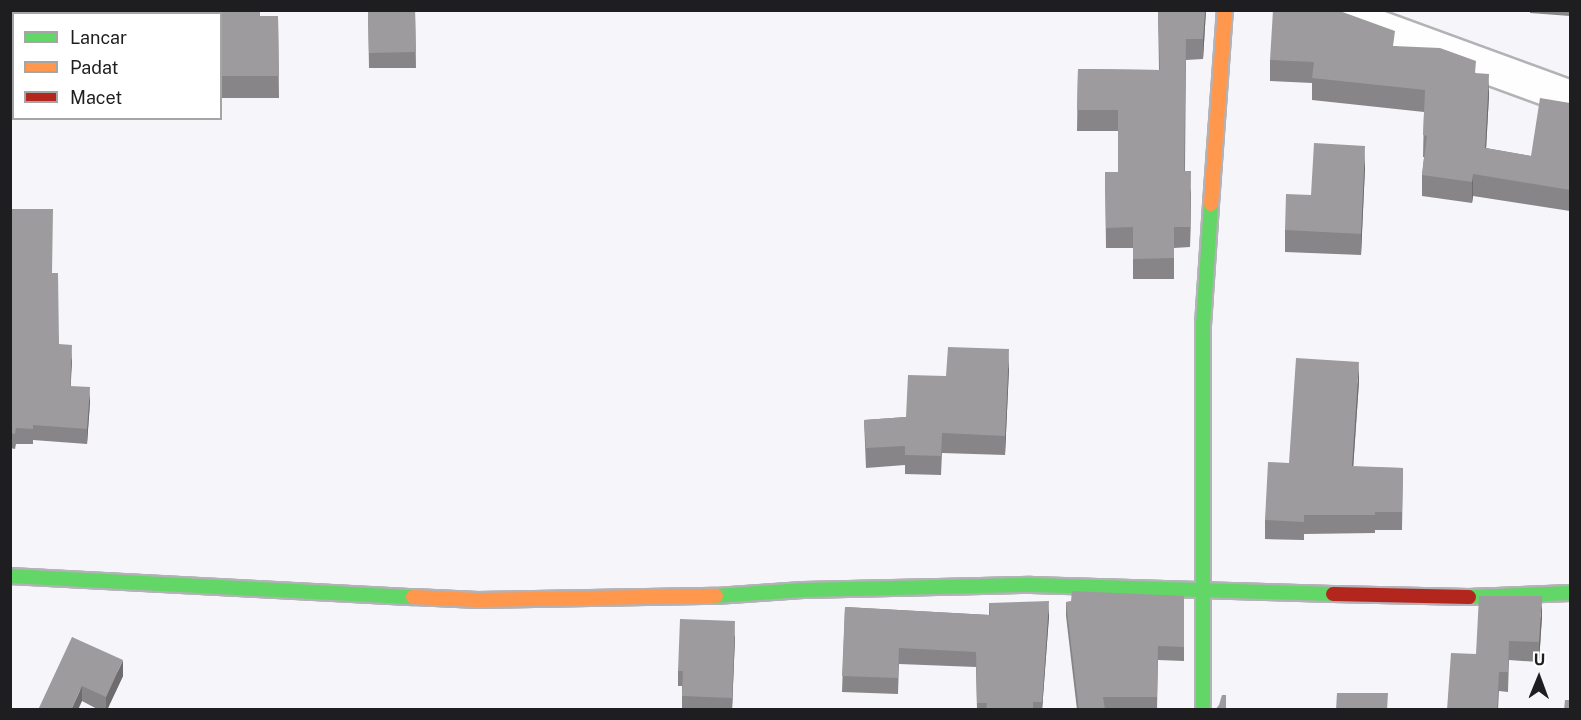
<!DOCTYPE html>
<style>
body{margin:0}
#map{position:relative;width:1581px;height:720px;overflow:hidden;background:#f6f6fa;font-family:"Public Sans",sans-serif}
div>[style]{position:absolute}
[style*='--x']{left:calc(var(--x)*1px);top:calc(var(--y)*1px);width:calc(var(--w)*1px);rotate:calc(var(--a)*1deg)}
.roads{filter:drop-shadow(2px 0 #b3b2b6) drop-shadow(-2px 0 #b3b2b6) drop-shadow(0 2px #b3b2b6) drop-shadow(0 -2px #b3b2b6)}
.street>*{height:33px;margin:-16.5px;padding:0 16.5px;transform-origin:16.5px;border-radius:16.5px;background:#fefefe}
.fast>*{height:14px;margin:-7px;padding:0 7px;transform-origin:7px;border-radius:7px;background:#63d668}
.slow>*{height:14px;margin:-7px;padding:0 7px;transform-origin:7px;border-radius:7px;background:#ff974d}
.jam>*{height:14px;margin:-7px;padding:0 7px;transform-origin:7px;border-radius:7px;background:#b3261e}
.wall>*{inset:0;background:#878587}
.shaded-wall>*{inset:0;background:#6e6c6e}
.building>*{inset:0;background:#9d9b9d}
span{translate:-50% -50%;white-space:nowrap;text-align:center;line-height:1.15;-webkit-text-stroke:6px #fff;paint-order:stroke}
.frame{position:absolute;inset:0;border:12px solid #1e1d20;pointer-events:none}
.legend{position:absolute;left:12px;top:12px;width:210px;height:108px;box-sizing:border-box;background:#fff;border:2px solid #a5a5a6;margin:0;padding:8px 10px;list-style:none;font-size:18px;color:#1e1d20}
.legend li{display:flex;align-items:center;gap:12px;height:30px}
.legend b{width:30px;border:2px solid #a5a5a6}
.north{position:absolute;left:1509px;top:648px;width:60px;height:60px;-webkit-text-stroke:4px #fff;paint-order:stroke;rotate:1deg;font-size:16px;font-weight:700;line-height:24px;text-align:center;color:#1e1d20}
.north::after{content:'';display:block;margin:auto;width:21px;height:27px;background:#1e1d20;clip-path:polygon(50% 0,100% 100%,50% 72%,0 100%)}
</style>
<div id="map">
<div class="roads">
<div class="street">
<i style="--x:1332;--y:10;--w:253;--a:20.1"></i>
</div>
<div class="fast">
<i style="--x:10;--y:576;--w:404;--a:3"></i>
<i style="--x:716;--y:596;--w:87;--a:-3.9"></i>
<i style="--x:803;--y:590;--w:228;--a:-1.3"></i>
<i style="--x:1031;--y:585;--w:302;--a:1.7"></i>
<i style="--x:1469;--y:597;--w:101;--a:-2.3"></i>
<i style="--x:1203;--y:710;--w:385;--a:-90"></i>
<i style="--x:1203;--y:325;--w:121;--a:-86.2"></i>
</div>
<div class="slow">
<i style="--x:1211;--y:204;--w:195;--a:-85.9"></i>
<i style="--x:413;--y:597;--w:65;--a:2.6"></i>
<i style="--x:478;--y:600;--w:238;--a:-1"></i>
</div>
<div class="jam">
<i style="--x:1333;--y:594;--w:136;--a:1.3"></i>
</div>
</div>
<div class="wall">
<i style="clip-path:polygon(368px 10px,415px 10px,416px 68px,369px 68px)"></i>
<i style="clip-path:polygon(1158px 10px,1206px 10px,1203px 59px,1186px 60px,1185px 171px,1191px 192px,1190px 247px,1174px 248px,1174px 279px,1133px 279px,1133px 248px,1106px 248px,1105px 172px,1118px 172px,1118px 131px,1077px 131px,1078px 69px,1159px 70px)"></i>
<i style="clip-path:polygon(1530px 10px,1570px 10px,1570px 16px,1530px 13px)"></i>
<i style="clip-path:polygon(220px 14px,260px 16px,278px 16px,279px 98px,220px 98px)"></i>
<i style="clip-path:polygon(1395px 46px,1476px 73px,1489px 95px,1486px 148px,1531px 156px,1570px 103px,1570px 211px,1473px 196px,1472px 203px,1422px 196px,1422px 175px,1424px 157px,1423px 157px,1424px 112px,1312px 100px,1312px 83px,1270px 81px,1270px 60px)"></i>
<i style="clip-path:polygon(1365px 167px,1361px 255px,1285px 252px,1285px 230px,1311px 195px)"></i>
<i style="clip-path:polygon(10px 209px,52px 273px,59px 344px,72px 360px,70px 386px,90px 402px,87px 444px,33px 440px,33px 444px,16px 444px,15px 449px,10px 448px)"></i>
<i style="clip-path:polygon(1009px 368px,1005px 455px,942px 453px,941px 475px,905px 474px,905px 465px,866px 468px,864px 420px,906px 417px,946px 376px)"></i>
<i style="clip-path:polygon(1359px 381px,1353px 467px,1403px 468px,1402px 530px,1375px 530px,1375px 533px,1304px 534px,1304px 540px,1265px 539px,1265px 520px,1289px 463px)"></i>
<i style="clip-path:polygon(1184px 596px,1184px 661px,1158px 660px,1157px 710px,1077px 710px,1066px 616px,1066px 602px)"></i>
<i style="clip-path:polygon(989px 603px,1049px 616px,1042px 710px,977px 710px,976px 667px,899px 664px,898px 694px,842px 692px,845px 607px,989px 615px)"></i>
<i style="clip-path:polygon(1542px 616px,1539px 662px,1509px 660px,1508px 692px,1499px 691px,1498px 710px,1447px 710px,1476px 654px)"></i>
<i style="clip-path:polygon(735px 636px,732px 710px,682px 710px,682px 686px,678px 686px,678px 671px)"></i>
<i style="clip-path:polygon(72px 637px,123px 676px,107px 710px,99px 710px,82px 701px)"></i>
</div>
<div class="shaded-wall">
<i style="clip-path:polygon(1205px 10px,1206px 10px,1203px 59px,1203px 39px)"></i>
<i style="clip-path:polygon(1489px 74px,1489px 95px,1485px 169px,1485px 148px)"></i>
<i style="clip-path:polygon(1365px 146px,1365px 167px,1361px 255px,1361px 234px)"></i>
<i style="clip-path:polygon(1191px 171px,1191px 192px,1190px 247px,1190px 227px)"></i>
<i style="clip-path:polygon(1473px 174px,1473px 196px,1472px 203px,1472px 182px)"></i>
<i style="clip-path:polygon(72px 345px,72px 360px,70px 401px,70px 386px)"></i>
<i style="clip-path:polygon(1009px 349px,1009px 368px,1005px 455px,1005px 436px)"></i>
<i style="clip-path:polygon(1359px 362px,1359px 381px,1352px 485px,1352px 466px)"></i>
<i style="clip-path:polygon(90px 387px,90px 402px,87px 444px,87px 429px)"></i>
<i style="clip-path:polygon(1542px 596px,1542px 616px,1539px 662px,1539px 642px)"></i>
<i style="clip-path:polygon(1049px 601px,1049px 616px,1042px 710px,1042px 702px)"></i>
<i style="clip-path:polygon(735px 621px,735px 636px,732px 710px,732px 698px)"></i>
<i style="clip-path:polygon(123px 660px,123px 676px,107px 710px,106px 710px,106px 697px)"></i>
<i style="clip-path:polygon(82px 686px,82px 701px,78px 710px,71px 710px)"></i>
</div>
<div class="building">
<i style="clip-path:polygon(77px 10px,139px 10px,139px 14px,77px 14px)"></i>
<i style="clip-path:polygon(194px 10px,260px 10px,260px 16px,278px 16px,279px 76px,220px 76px,220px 14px,194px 14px)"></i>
<i style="clip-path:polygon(368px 10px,415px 10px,416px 52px,369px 53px)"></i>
<i style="clip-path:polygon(1158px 10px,1205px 10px,1203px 39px,1186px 39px,1184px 171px,1191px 171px,1190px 227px,1174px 227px,1174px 258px,1133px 259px,1133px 227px,1106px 228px,1105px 172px,1118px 172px,1118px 110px,1077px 110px,1078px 69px,1160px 70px)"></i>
<i style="clip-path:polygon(1273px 10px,1337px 10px,1395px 31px,1393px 46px,1440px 48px,1476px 61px,1475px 73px,1489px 74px,1485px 148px,1531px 156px,1540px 98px,1570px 103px,1570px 190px,1473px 174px,1472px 182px,1422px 175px,1427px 136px,1423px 135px,1425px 90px,1312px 78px,1314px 62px,1270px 60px)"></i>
<i style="clip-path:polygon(1314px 143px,1365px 146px,1361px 234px,1285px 230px,1286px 194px,1311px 195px)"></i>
<i style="clip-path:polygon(10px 209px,53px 209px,52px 273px,58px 273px,59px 344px,72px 345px,70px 386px,90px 387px,87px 429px,33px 425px,33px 429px,16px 428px,15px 434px,10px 433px)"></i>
<i style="clip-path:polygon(948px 347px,1009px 349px,1005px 436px,942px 433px,941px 456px,905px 455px,905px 446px,866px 448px,864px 420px,906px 417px,908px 375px,946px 376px)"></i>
<i style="clip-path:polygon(1296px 358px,1359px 362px,1352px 466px,1403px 468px,1402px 512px,1375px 512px,1375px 515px,1304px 515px,1304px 522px,1265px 520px,1268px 462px,1289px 463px)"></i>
<i style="clip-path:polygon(1072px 591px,1184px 596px,1184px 647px,1158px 646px,1157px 697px,1103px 697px,1105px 710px,1079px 710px,1066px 602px,1071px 601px)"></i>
<i style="clip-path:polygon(1479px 596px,1542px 596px,1539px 642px,1509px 641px,1508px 672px,1499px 672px,1497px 710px,1447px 710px,1451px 653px,1476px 654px)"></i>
<i style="clip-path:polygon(1049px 601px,1042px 702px,1033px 702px,1033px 710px,986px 710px,987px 703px,977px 703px,976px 652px,899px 648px,898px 678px,842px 676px,845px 607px,990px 615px,989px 603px)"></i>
<i style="clip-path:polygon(680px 619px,735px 621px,732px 698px,682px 696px,683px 671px,678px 671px)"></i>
<i style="clip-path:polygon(72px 637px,123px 660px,106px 697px,82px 686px,71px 710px,38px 710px)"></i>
<i style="clip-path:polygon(1337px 693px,1388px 693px,1387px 710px,1336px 710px)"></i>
<i style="clip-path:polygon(1222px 695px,1226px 695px,1226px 710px,1215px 710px,1219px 705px)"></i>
<i style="clip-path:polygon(1565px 700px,1570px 700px,1570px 710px,1564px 710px)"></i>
</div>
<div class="frame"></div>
<ul class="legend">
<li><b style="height:8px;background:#63d668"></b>Lancar</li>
<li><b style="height:8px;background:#ff974d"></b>Padat</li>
<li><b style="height:8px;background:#b3261e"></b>Macet</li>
</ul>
<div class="north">U</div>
</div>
